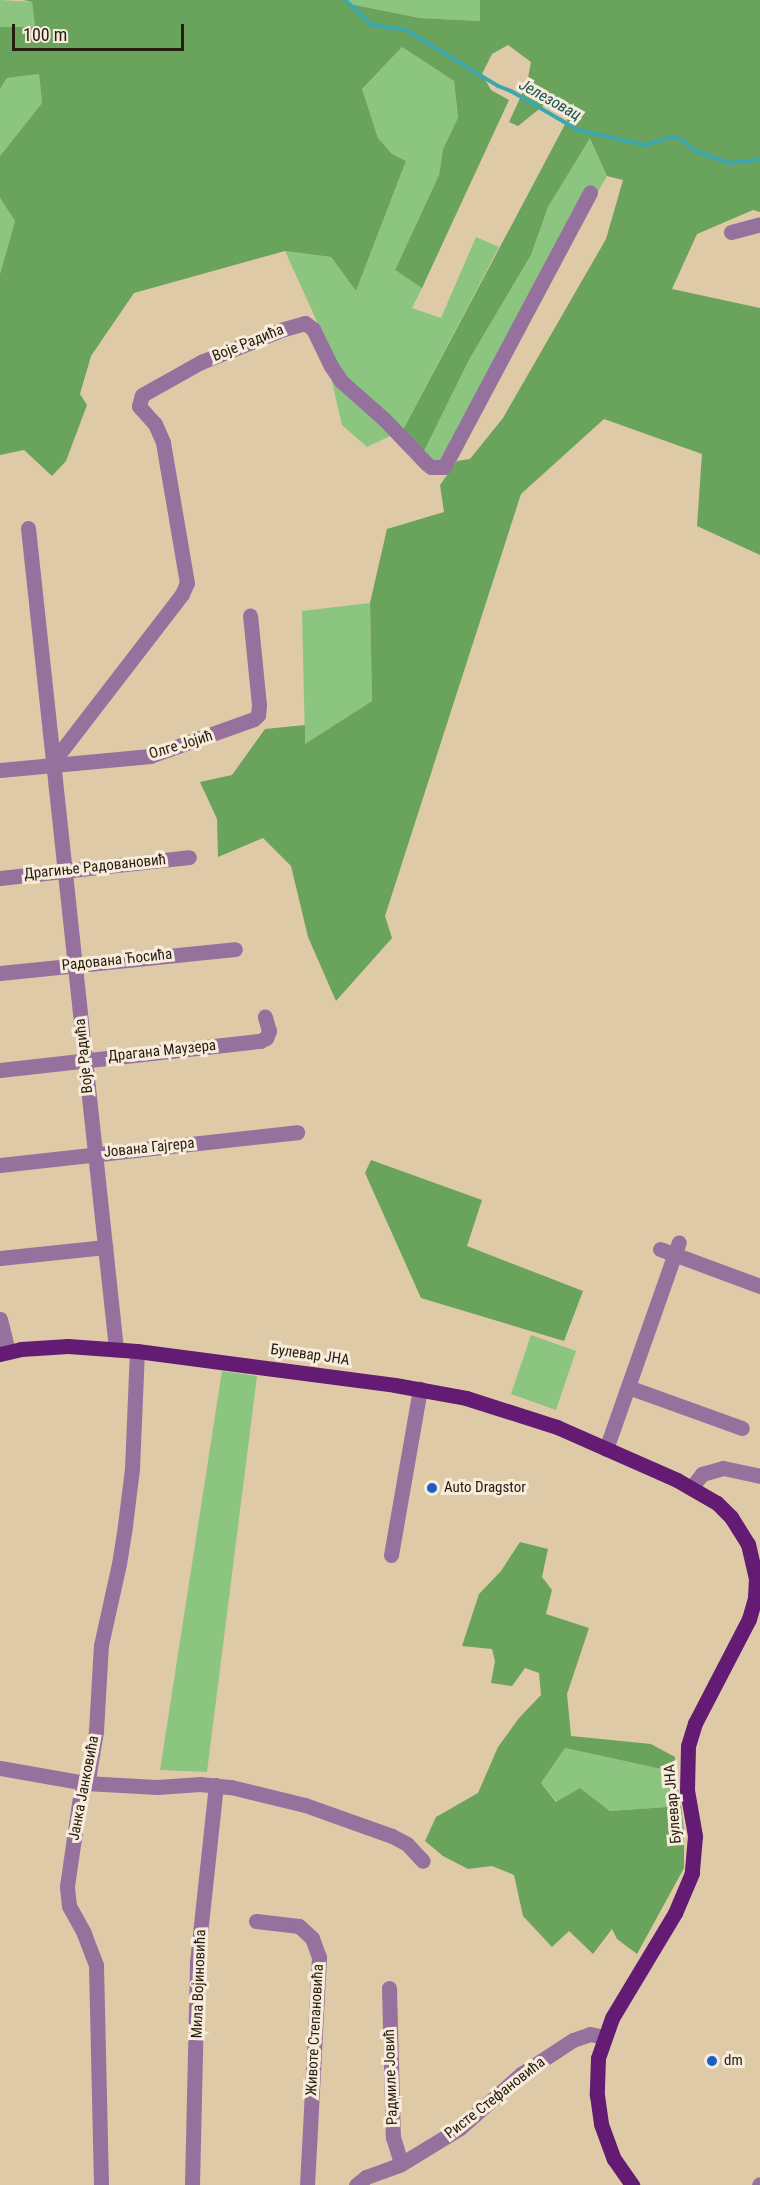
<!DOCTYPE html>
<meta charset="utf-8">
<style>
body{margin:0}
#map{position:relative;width:760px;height:2185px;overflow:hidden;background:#dfcaa7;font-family:"Roboto Condensed",sans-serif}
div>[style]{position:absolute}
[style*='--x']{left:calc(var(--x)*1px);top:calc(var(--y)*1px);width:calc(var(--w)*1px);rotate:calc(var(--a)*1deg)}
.green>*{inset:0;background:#8cc580}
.forest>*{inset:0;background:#69a35c}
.stream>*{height:4px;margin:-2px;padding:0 2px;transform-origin:2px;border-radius:2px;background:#3ea7ad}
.minor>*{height:15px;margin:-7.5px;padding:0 7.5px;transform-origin:7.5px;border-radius:7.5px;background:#96719e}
.major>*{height:15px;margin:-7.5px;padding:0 7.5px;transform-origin:7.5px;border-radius:7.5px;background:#631b73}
.dots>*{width:16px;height:16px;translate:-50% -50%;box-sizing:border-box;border:3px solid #f7ecdb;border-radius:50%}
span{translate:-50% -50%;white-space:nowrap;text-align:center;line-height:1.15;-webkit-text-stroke:6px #f7ecdb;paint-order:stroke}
.street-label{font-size:15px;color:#241c0f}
.poi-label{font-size:15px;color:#241c0f}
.left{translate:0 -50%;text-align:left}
.water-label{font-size:16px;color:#185356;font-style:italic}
.scale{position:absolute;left:12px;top:24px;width:172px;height:27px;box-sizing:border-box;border:3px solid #241c0f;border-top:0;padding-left:8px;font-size:18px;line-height:21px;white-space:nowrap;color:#241c0f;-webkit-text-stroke:4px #f7ecdb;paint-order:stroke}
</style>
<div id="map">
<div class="green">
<i style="clip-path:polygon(0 0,32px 2px,35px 27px,0 27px)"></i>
<i style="clip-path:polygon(345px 0,480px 0,480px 21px,420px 18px,350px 4px)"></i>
<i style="clip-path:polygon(402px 47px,454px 81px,458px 119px,443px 149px,439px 175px,395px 270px,422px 288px,412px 308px,441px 318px,476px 237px,499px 247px,403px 430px,367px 447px,342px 425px,319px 326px,285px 251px,331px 257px,356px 291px,406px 161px,392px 154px,378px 138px,362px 89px)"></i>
<i style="clip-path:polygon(39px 74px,42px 103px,0 156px,0 89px,7px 78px)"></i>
<i style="clip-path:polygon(590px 137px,607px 176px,443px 463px,431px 465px,423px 453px,470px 358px,531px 255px,548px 207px)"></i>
<i style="clip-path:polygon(0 198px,15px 221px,0 274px)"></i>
<i style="clip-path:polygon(370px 603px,372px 701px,305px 744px,302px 611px)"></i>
<i style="clip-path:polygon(531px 1335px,576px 1351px,556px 1410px,511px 1394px)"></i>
<i style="clip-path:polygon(222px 1371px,257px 1376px,207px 1772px,160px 1770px)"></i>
<i style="clip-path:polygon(565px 1748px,675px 1772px,681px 1806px,610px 1811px,580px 1788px,557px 1802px,541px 1783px)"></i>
</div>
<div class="forest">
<i style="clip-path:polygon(23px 0,345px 0,350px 4px,420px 18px,480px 21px,480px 0,760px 0,760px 212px,753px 210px,697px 234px,672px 289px,760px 308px,760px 555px,697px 526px,702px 454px,604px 419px,521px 494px,385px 916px,392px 938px,336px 1001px,308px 937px,291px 866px,263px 838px,218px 857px,217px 819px,200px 782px,232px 775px,265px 729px,305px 725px,305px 744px,372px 701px,370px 603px,387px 529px,444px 512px,440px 485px,457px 461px,470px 459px,503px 418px,606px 239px,623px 180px,607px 176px,590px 138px,548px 207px,531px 255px,470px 358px,423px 453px,403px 430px,571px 113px,543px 106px,518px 126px,509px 122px,527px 83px,531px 62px,508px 45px,492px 54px,482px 74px,491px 90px,509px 100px,422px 288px,395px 270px,439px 175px,443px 149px,458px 118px,454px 81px,402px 47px,362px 89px,378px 138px,392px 154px,406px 161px,356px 291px,331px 257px,285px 251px,134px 293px,91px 356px,80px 394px,87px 405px,66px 461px,52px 476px,24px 450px,0 455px,0 274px,15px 221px,0 198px,0 156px,42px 103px,39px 74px,7px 78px,0 89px,0 27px,35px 27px,32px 2px)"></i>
<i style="clip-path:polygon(371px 1160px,482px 1200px,467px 1246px,583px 1291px,564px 1341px,421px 1298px,365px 1173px)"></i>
<i style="clip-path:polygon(520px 1542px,548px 1549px,542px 1577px,552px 1590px,546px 1614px,589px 1628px,567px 1694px,571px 1736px,651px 1744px,675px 1757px,675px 1772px,565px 1748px,541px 1783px,556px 1802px,580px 1788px,610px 1811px,681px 1806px,684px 1830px,684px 1868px,637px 1954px,617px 1939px,612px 1929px,593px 1954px,569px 1931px,552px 1947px,523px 1916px,514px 1875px,492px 1866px,468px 1869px,443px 1856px,425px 1841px,436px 1817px,478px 1793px,498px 1747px,519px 1718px,541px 1695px,539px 1673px,525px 1668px,512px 1686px,491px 1683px,495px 1661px,492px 1649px,462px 1646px,479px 1594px,501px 1571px)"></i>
</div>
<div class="stream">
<i style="--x:345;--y:0;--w:37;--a:43"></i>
<i style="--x:372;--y:25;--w:34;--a:8"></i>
<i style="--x:406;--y:30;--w:108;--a:31.3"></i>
<i style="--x:498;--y:86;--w:14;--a:21"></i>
<i style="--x:511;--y:91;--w:78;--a:30.2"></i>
<i style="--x:578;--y:130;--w:69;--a:12.6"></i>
<i style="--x:645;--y:145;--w:27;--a:-17"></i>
<i style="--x:671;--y:137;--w:10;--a:11"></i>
<i style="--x:681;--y:139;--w:19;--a:39"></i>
<i style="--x:696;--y:151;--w:35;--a:20"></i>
<i style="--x:729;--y:163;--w:31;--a:-6"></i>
</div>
<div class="minor">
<i style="--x:731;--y:232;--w:30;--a:-15"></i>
<i style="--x:28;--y:528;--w:826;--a:83.88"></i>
<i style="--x:52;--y:763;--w:213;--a:-52.4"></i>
<i style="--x:182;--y:594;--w:12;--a:-66"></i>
<i style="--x:187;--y:583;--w:143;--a:-99.7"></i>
<i style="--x:163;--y:442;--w:20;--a:-114"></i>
<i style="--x:155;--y:424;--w:24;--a:-132"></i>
<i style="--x:139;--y:406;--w:11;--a:-75"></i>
<i style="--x:142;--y:395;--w:68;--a:-29.2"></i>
<i style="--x:201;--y:362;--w:89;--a:-21.7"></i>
<i style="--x:284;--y:329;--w:22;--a:-16"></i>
<i style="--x:305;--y:323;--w:10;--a:37"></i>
<i style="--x:313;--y:329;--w:41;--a:64.1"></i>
<i style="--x:331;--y:366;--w:18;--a:56"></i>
<i style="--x:341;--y:381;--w:57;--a:41.5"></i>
<i style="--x:384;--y:419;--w:61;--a:46.3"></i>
<i style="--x:426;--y:463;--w:6;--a:39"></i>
<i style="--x:431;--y:467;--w:13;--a:0"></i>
<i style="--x:444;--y:467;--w:311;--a:-62"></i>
<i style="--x:0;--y:770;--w:151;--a:-5.3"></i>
<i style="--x:150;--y:756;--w:110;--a:-19.6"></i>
<i style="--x:254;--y:719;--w:6;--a:-45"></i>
<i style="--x:258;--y:715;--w:10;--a:-84"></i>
<i style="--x:259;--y:705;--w:90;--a:-95.7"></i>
<i style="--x:0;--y:878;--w:190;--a:-6.3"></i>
<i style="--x:0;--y:973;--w:236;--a:-5.8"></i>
<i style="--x:0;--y:1070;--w:262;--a:-6.4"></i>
<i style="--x:260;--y:1041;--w:7;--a:-27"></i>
<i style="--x:266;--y:1038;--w:8;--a:-67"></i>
<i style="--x:269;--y:1031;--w:15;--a:-106"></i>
<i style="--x:0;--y:1165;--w:299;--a:-6.3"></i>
<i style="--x:660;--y:1249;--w:107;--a:20.3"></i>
<i style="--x:0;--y:1258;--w:106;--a:-6"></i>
<i style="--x:0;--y:1319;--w:34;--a:76"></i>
<i style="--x:628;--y:1387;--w:121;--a:19.8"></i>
<i style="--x:606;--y:1449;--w:219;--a:-70.6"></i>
<i style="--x:691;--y:1488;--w:18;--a:-52"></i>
<i style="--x:702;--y:1474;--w:22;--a:-16"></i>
<i style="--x:723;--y:1468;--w:38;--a:12"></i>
<i style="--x:391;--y:1555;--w:169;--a:-80.1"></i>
<i style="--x:0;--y:1768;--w:86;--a:10"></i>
<i style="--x:85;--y:1783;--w:72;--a:3.2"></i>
<i style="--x:157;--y:1787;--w:43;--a:-4"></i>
<i style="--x:200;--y:1784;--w:31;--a:6"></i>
<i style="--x:231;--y:1787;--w:76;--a:13.7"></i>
<i style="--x:305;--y:1805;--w:92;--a:19.6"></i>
<i style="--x:392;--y:1836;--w:17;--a:28"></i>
<i style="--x:407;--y:1844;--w:23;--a:47"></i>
<i style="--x:256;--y:1921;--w:43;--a:6.6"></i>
<i style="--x:299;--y:1926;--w:18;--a:43"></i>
<i style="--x:312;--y:1938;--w:20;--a:70"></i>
<i style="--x:319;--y:1957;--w:228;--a:93"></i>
<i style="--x:389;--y:1988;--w:149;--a:88.5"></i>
<i style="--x:393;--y:2137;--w:28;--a:73"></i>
<i style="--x:101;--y:2185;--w:220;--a:-91.3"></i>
<i style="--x:96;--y:1965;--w:34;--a:-111"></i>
<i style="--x:84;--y:1933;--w:31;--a:-119"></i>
<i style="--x:69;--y:1906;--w:20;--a:-96"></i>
<i style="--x:67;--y:1886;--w:90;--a:-81.7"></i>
<i style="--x:80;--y:1797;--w:26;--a:-69"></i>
<i style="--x:89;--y:1773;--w:43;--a:-80.5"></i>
<i style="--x:96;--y:1731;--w:86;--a:-86.7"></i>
<i style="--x:101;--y:1645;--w:83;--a:-77.5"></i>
<i style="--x:119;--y:1564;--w:39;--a:-81"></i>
<i style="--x:125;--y:1525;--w:56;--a:-82.9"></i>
<i style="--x:132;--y:1469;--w:118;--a:-87.6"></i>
<i style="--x:192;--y:2185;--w:223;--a:-88.7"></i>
<i style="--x:197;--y:1962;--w:178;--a:-83.9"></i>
<i style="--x:356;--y:2185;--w:13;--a:-39"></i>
<i style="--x:366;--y:2177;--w:37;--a:-20"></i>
<i style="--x:401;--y:2164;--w:69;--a:-31.4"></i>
<i style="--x:460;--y:2128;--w:81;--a:-41.5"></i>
<i style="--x:521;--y:2074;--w:62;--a:-33.2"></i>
<i style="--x:573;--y:2040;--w:18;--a:-19"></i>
<i style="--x:590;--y:2034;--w:14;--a:12"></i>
<i style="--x:759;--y:2185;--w:1;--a:-45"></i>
</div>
<div class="major">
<i style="--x:0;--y:1354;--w:22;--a:-13"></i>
<i style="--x:21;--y:1349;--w:47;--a:-3.7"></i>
<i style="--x:68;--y:1346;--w:69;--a:4.1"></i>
<i style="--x:137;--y:1351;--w:260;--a:7.5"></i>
<i style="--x:395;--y:1385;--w:72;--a:10.4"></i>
<i style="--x:466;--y:1398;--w:96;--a:17.7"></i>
<i style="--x:557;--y:1427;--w:131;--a:23.8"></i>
<i style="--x:677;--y:1480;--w:46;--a:29.9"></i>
<i style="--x:717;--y:1503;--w:20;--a:45"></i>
<i style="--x:731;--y:1517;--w:32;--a:58"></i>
<i style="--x:748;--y:1544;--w:35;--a:77"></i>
<i style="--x:756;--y:1578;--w:20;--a:93"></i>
<i style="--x:755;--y:1598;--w:22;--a:106"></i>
<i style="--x:749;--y:1619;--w:117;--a:117.4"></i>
<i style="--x:695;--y:1723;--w:24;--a:107"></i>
<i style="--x:688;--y:1746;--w:44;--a:91.3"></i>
<i style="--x:687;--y:1790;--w:47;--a:80.1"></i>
<i style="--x:695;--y:1836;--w:37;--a:95"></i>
<i style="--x:692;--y:1873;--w:43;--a:113"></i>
<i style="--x:675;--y:1913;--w:122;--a:121"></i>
<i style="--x:612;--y:2018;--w:42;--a:109.3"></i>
<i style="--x:598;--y:2058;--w:37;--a:92"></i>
<i style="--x:597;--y:2095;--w:29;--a:82"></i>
<i style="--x:601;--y:2124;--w:37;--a:70"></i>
<i style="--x:614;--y:2159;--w:32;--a:55"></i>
</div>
<div class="dots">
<i style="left:432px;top:1488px;background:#1a5dc9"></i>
<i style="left:712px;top:2061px;background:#1a5dc9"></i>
</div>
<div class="street-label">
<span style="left:248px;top:343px;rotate:-22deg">Воје Радића</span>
<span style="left:181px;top:745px;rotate:-17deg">Олге Јојић</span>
<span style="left:95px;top:867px;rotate:-6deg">Драгиње Радовановић</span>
<span style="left:117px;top:960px;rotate:-6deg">Радована Ћосића</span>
<span style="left:162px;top:1051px;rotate:-6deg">Драгана Маузера</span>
<span style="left:84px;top:1056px;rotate:-96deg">Воје Радића</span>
<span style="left:149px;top:1148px;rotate:-6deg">Јована Гајгера</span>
<span style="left:310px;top:1355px;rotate:8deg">Булевар ЈНА</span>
<span style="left:84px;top:1788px;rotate:-79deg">Јанка Јанковића</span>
<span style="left:673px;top:1804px;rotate:-95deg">Булевар ЈНА</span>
<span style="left:199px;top:1984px;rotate:-88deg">Мила Војиновића</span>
<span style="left:315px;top:2030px;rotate:-87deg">Животе Степановића</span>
<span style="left:391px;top:2077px;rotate:-92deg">Радмиле Јовић</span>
<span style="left:495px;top:2098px;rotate:-38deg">Ристе Стефановића</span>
</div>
<div class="poi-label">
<span class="left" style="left:444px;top:1488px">Auto Dragstor</span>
<span class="left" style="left:724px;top:2061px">dm</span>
</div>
<div class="water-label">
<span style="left:550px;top:100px;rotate:29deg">Јелезовац</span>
</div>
<div class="scale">100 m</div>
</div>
